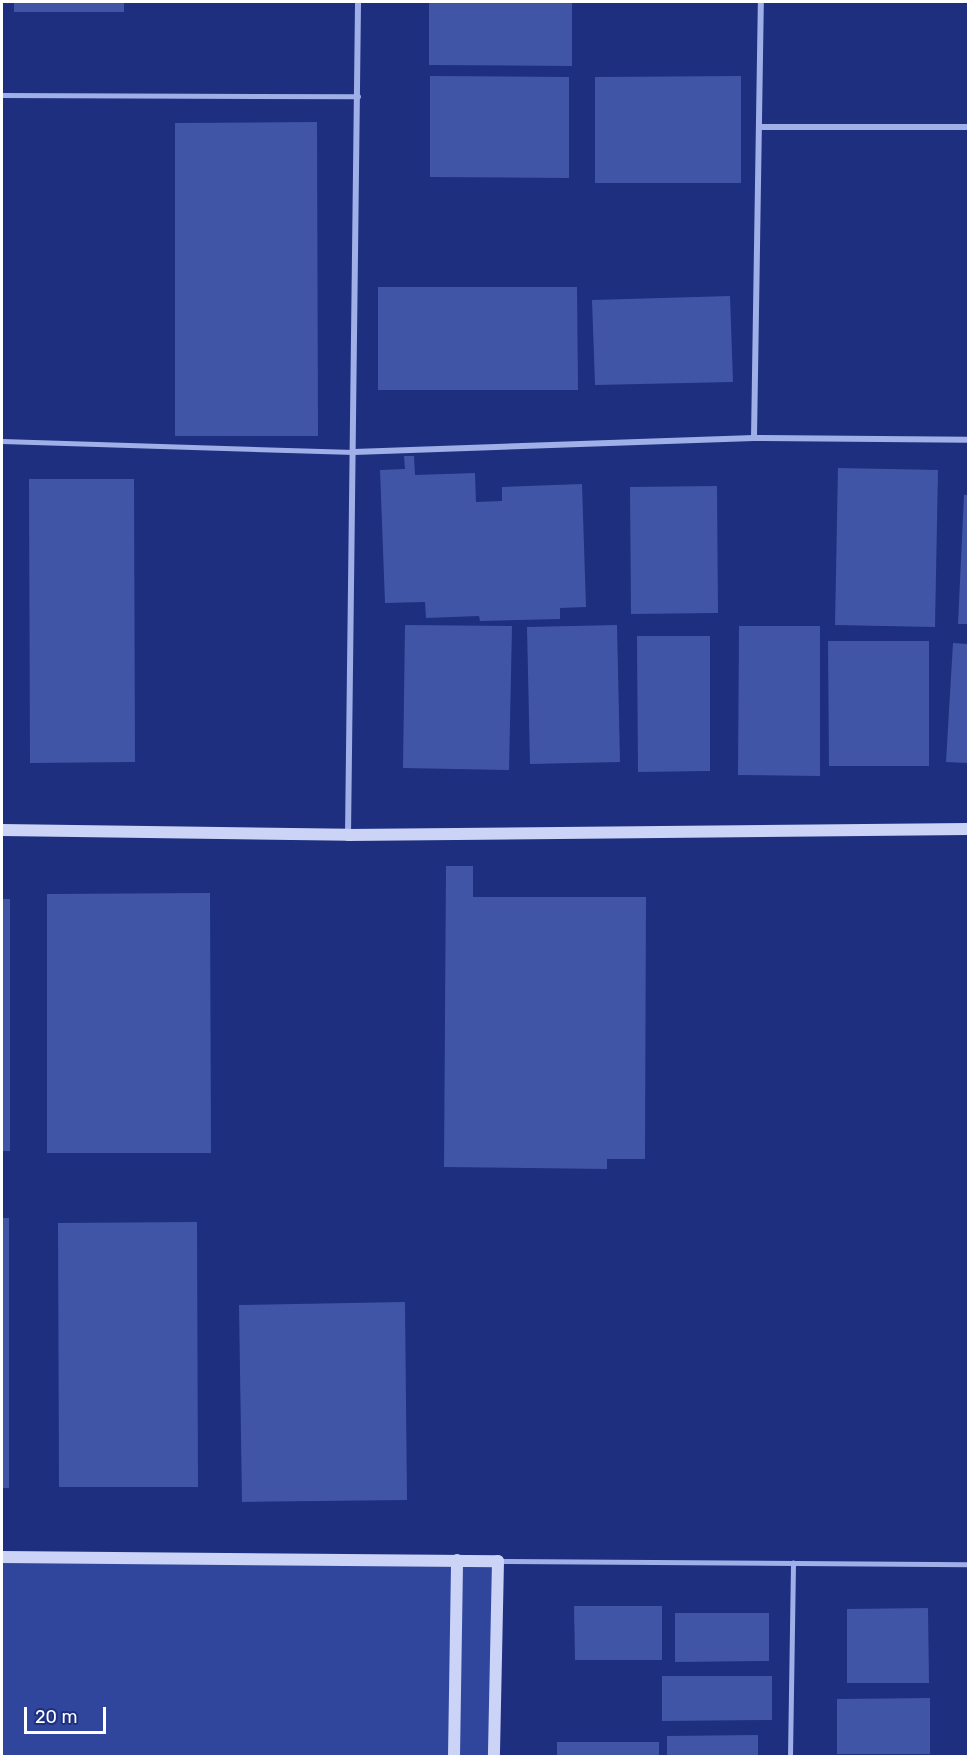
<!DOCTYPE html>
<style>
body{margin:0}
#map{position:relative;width:970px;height:1758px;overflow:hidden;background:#1d2f7e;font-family:Rubik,sans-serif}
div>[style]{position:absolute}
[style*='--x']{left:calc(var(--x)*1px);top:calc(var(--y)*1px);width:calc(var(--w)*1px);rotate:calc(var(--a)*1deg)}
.green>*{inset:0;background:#30469d}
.building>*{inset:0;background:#4155a6}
.lane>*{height:4.5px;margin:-2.25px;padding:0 2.25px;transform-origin:2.25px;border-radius:2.25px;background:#a0afe8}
.street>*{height:6px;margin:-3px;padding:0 3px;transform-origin:3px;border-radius:3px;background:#a0afe8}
.secondary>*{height:12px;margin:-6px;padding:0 6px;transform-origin:6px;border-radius:6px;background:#cbd3f6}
span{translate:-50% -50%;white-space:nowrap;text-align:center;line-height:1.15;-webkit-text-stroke:6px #1d2f7e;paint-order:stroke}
.frame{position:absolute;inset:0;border:3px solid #fff;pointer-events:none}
.scale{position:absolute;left:24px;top:1707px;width:82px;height:27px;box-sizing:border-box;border:3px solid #fff;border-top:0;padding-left:8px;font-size:18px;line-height:21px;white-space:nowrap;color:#fff;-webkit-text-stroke:4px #1d2f7e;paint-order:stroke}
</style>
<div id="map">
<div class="green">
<i style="clip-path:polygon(2px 1557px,498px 1561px,489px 1756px,2px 1756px)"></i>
</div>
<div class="building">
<i style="clip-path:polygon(14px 2px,124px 2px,124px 12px,14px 12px)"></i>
<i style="clip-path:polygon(429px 2px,572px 2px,572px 66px,429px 65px)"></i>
<i style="clip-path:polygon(430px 76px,569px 77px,569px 178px,430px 177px)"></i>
<i style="clip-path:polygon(741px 76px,741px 183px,595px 183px,595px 77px)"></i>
<i style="clip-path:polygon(317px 122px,318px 436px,175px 436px,175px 123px)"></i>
<i style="clip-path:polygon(378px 287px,577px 287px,578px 390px,378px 390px)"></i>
<i style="clip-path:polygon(730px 296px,733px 382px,595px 385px,592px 300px)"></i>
<i style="clip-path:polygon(404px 456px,414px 456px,415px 475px,475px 473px,476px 502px,502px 501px,502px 487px,582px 484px,586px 607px,560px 608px,560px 619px,480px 621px,479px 616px,426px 618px,425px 602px,385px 603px,380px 470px,405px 469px)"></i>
<i style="clip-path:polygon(838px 468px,938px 470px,935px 627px,835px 625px)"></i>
<i style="clip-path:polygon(29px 479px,134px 479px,135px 762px,30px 763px)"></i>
<i style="clip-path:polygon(717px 486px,718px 613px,631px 614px,630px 487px)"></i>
<i style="clip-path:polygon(964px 495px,968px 495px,968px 624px,958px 624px)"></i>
<i style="clip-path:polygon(405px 625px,512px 626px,509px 770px,403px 768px)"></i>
<i style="clip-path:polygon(617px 625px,620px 762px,530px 764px,527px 627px)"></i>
<i style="clip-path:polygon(739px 626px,820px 626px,820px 776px,738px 775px)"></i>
<i style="clip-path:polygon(637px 636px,710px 636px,710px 771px,638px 772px)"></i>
<i style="clip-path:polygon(828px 641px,929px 641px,929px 766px,829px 766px)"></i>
<i style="clip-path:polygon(953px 643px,968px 644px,968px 763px,946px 762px)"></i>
<i style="clip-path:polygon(446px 866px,473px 866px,473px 897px,646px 897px,645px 1159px,607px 1159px,607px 1169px,444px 1167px)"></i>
<i style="clip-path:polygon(210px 893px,211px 1153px,47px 1153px,47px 894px)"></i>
<i style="clip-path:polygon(2px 899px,10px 899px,10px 1151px,2px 1151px)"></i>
<i style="clip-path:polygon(2px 1218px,9px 1218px,9px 1488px,2px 1488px)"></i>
<i style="clip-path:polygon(197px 1222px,198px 1487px,59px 1487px,58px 1223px)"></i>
<i style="clip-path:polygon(405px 1302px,407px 1500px,242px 1502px,239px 1305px)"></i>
<i style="clip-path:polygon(574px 1606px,662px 1606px,662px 1660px,575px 1660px)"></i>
<i style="clip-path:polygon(928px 1608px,929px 1683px,847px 1683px,847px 1609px)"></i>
<i style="clip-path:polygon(675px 1613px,769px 1613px,769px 1661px,675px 1662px)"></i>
<i style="clip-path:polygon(662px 1676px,772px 1676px,772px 1720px,662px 1721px)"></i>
<i style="clip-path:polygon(930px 1698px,930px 1754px,837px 1754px,837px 1699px)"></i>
<i style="clip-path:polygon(758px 1735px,758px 1756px,667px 1756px,667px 1736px)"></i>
<i style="clip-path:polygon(557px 1742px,659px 1742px,659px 1756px,557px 1756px)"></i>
</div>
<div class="lane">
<i style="--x:2;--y:95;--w:356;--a:0.2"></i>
<i style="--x:2;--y:441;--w:352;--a:1.8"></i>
<i style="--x:500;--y:1561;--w:468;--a:0.4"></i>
<i style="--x:790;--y:1756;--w:193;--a:-89.1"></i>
</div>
<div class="street">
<i style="--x:760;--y:127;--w:208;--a:0"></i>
<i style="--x:754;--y:438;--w:436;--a:-89.1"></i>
<i style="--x:354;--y:452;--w:400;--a:-2"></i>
<i style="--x:754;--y:438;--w:214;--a:0.5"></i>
<i style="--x:348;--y:835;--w:833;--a:-89.31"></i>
</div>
<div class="secondary">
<i style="--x:2;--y:830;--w:346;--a:0.8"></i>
<i style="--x:348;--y:835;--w:620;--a:-0.55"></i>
<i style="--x:2;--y:1557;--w:496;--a:0.5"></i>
<i style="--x:498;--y:1561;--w:195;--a:91.2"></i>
<i style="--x:454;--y:1756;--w:196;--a:-89.1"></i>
</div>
<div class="frame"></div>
<div class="scale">20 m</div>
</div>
